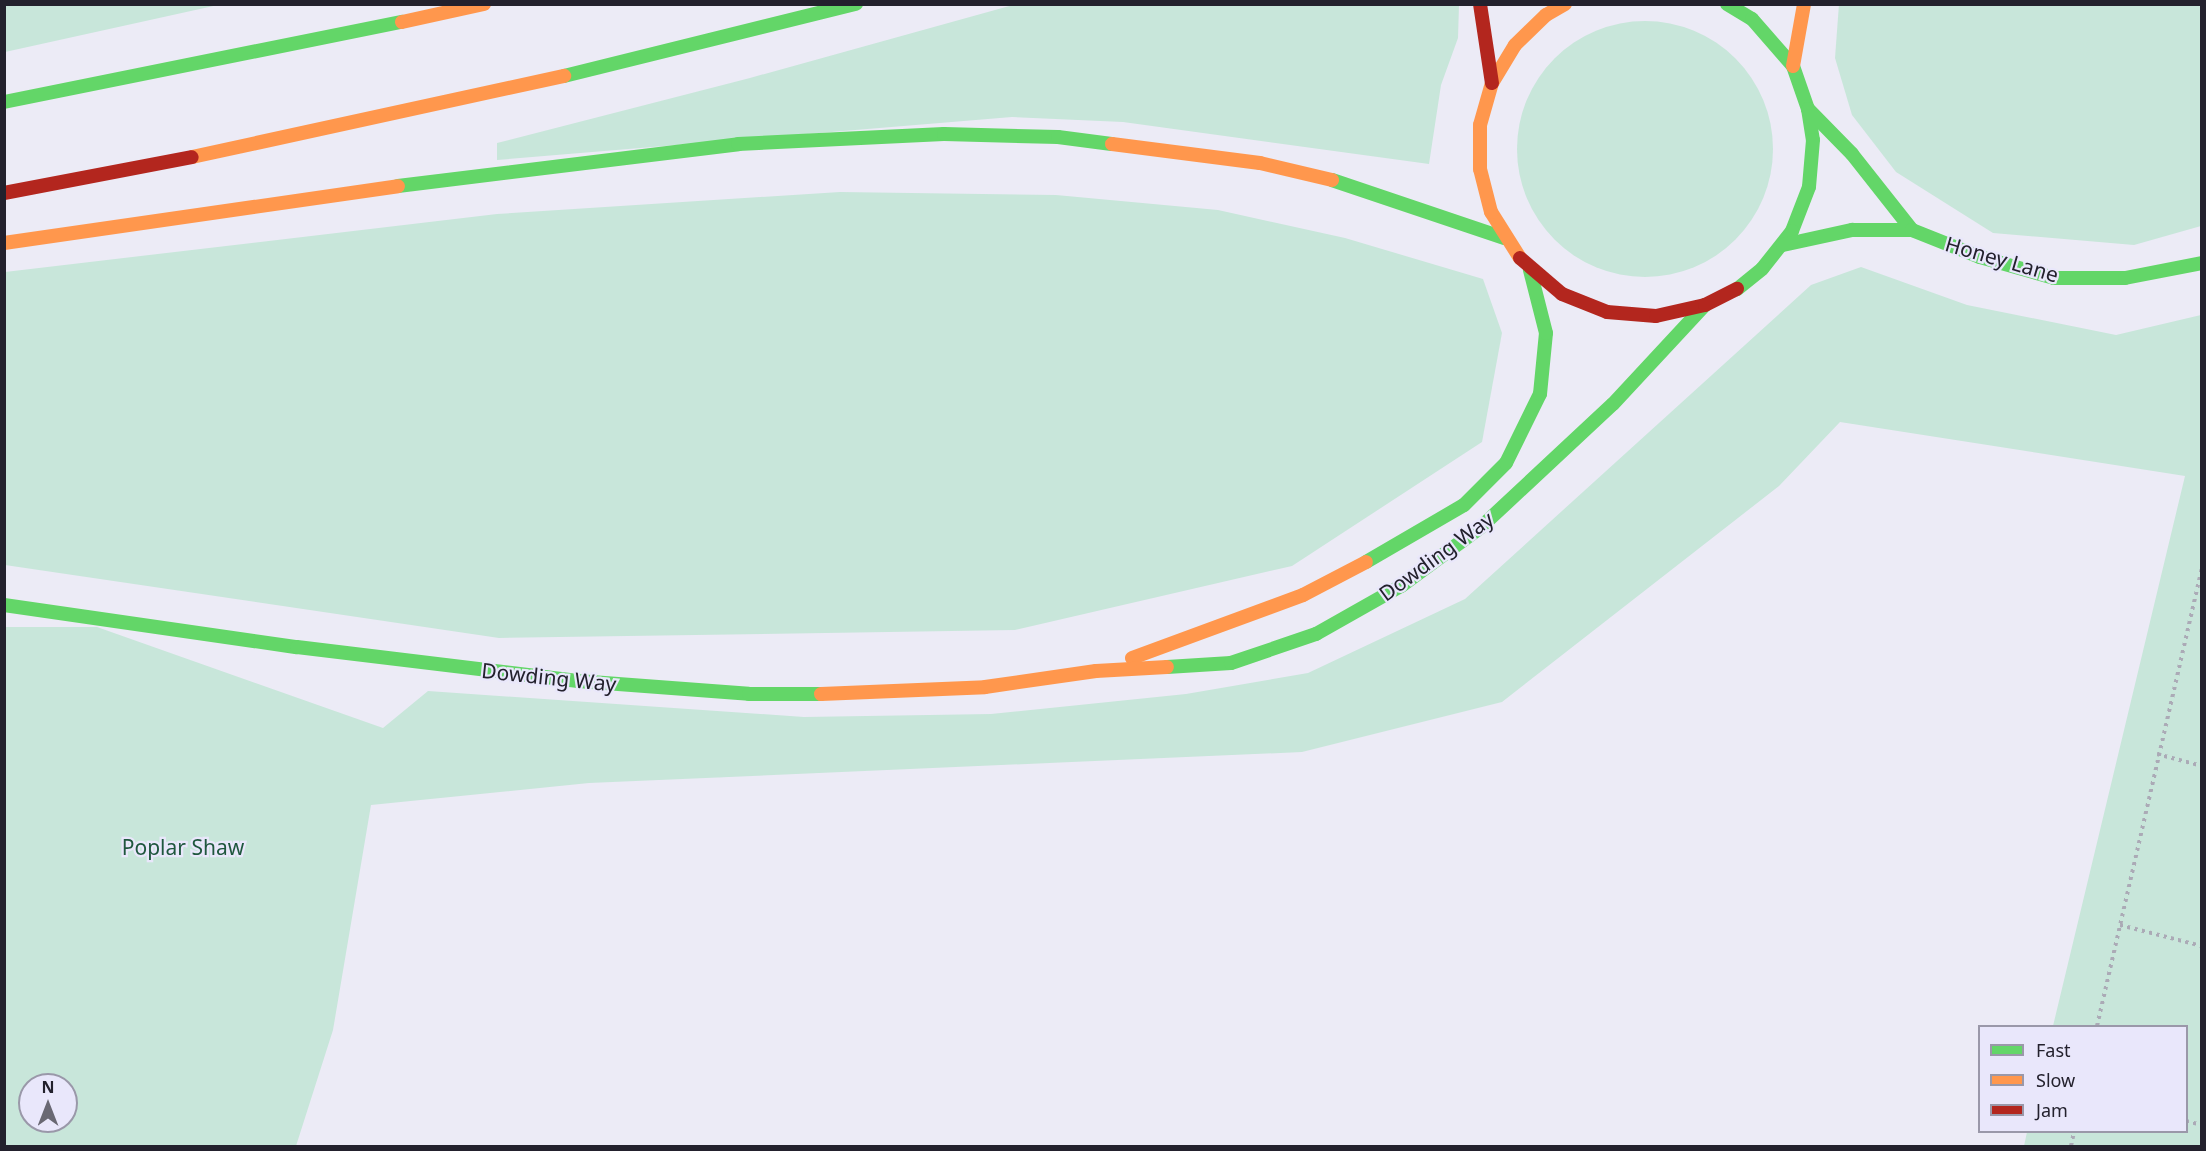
<!DOCTYPE html>
<style>
body{margin:0}
#map{position:relative;width:2206px;height:1151px;overflow:hidden;background:#ecebf6;font-family:"Noto Sans",sans-serif}
div>[style]{position:absolute}
[style*='--x']{left:calc(var(--x)*1px);top:calc(var(--y)*1px);width:calc(var(--w)*1px);rotate:calc(var(--a)*1deg)}
.green>*{inset:0;background:#c8e6da}
.round{border-radius:50%}
.path>*{height:4px;margin-top:-2px;transform-origin:0;background:repeating-linear-gradient(90deg,#abaab6 0 3px,transparent 0 7.5px)}
.fast>*{height:14px;margin:-7px;padding:0 7px;transform-origin:7px;border-radius:7px;background:#63d668}
.slow>*{height:14px;margin:-7px;padding:0 7px;transform-origin:7px;border-radius:7px;background:#ff974d}
.jam>*{height:14px;margin:-7px;padding:0 7px;transform-origin:7px;border-radius:7px;background:#b3261e}
span{translate:-50% -50%;white-space:nowrap;text-align:center;line-height:1.15;-webkit-text-stroke:4.5px #e9e7fb;paint-order:stroke}
.street-label{font-size:21px;color:#23212d}
.park-label{font-size:21px;color:#1f573e}
.frame{position:absolute;inset:0;border:6px solid #23212d;pointer-events:none}
.legend{position:absolute;left:1978px;top:1025px;width:210px;height:108px;box-sizing:border-box;background:#e9e7fb;border:2px solid #9a98a9;margin:0;padding:8px 10px;list-style:none;font-size:18px;color:#23212d}
.legend li{display:flex;align-items:center;gap:12px;height:30px}
.legend b{width:30px;border:2px solid #9a98a9}
.north{position:absolute;left:18px;top:1073px;width:60px;height:60px;box-sizing:border-box;background:#e9e7fb;border:2px solid #9a98a9;border-radius:50%;rotate:0deg;font-size:16px;font-weight:700;line-height:24px;text-align:center;color:#23212d}
.north::after{content:'';display:block;margin:auto;width:21px;height:27px;background:#696873;clip-path:polygon(50% 0,100% 100%,50% 72%,0 100%)}
</style>
<div id="map">
<div class="green">
<i style="clip-path:polygon(5px 4px,218px 4px,218px 5px,5px 52px)"></i>
<i style="clip-path:polygon(1839px 4px,2201px 5px,2201px 226px,2134px 245px,1993px 233px,1896px 172px,1852px 115px,1835px 58px)"></i>
<i style="clip-path:polygon(1013px 5px,1459px 5px,1458px 38px,1441px 85px,1429px 164px,1123px 122px,1012px 117px,497px 160px,497px 143px,750px 78px)"></i>
<i class="round" style="left:1517px;top:21px;width:256px;height:256px"></i>
<i style="clip-path:polygon(840px 192px,1056px 195px,1218px 210px,1345px 238px,1483px 279px,1502px 333px,1482px 442px,1292px 566px,1015px 630px,499px 638px,5px 565px,5px 272px,497px 214px)"></i>
<i style="clip-path:polygon(evenodd,1861px 267px,1967px 305px,2116px 335px,2201px 315px,2201px 1146px,2024px 1146px,2027px 1132px,2186px 1132px,2186px 1026px,2053px 1026px,2185px 476px,1840px 422px,1779px 486px,1502px 702px,1302px 752px,589px 783px,371px 805px,333px 1030px,296px 1146px,5px 1146px,5px 627px,97px 627px,383px 728px,428px 691px,804px 717px,991px 714px,1186px 694px,1308px 673px,1465px 599px,1811px 285px,1861px 267px,30px 1085px,66px 1085px,66px 1121px,30px 1121px,30px 1085px)"></i>
</div>
<div class="path">
<i style="--x:2157;--y:754;--w:47;--a:14.9"></i>
<i style="--x:2120;--y:925;--w:85;--a:14.4"></i>
<i style="--x:2097;--y:1026;--w:471;--a:-77.1"></i>
<i style="--x:2186;--y:1121;--w:16;--a:14"></i>
<i style="--x:2071;--y:1146;--w:14;--a:-78"></i>
</div>
<div class="fast">
<i style="--x:1727;--y:4;--w:29;--a:31"></i>
<i style="--x:1752;--y:19;--w:62;--a:48.9"></i>
<i style="--x:1793;--y:66;--w:46;--a:70.8"></i>
<i style="--x:1808;--y:109;--w:31;--a:81"></i>
<i style="--x:1813;--y:140;--w:47;--a:94.9"></i>
<i style="--x:1809;--y:187;--w:47;--a:111.1"></i>
<i style="--x:1792;--y:231;--w:48;--a:128.3"></i>
<i style="--x:1762;--y:269;--w:32;--a:141"></i>
<i style="--x:564;--y:76;--w:301;--a:-13.9"></i>
<i style="--x:4;--y:102;--w:406;--a:-11.4"></i>
<i style="--x:1808;--y:109;--w:63;--a:45.6"></i>
<i style="--x:1852;--y:154;--w:97;--a:51.7"></i>
<i style="--x:1332;--y:180;--w:182;--a:18.6"></i>
<i style="--x:398;--y:186;--w:343;--a:-7"></i>
<i style="--x:738;--y:144;--w:206;--a:-2.8"></i>
<i style="--x:944;--y:134;--w:114;--a:1.5"></i>
<i style="--x:1058;--y:137;--w:54;--a:7.4"></i>
<i style="--x:1783;--y:245;--w:71;--a:-12.3"></i>
<i style="--x:1852;--y:230;--w:60;--a:0"></i>
<i style="--x:1912;--y:230;--w:73;--a:21.7"></i>
<i style="--x:1980;--y:257;--w:77;--a:15.8"></i>
<i style="--x:2054;--y:278;--w:71;--a:0"></i>
<i style="--x:2125;--y:278;--w:78;--a:-11"></i>
<i style="--x:1366;--y:562;--w:113;--a:-30.2"></i>
<i style="--x:1464;--y:505;--w:59;--a:-45"></i>
<i style="--x:1506;--y:463;--w:77;--a:-63.8"></i>
<i style="--x:1540;--y:394;--w:61;--a:-84.4"></i>
<i style="--x:1546;--y:333;--w:65;--a:-104.3"></i>
<i style="--x:4;--y:605;--w:296;--a:8.2"></i>
<i style="--x:297;--y:647;--w:283;--a:6.9"></i>
<i style="--x:578;--y:681;--w:171;--a:4.3"></i>
<i style="--x:749;--y:694;--w:72;--a:0"></i>
<i style="--x:1167;--y:667;--w:64;--a:-3.6"></i>
<i style="--x:1231;--y:663;--w:90;--a:-18.8"></i>
<i style="--x:1316;--y:634;--w:98;--a:-29.5"></i>
<i style="--x:1401;--y:586;--w:99;--a:-36.4"></i>
<i style="--x:1481;--y:527;--w:180;--a:-43"></i>
<i style="--x:1613;--y:404;--w:135;--a:-47.1"></i>
</div>
<div class="slow">
<i style="--x:402;--y:22;--w:84;--a:-12.4"></i>
<i style="--x:1793;--y:66;--w:63;--a:-79.9"></i>
<i style="--x:1112;--y:144;--w:149;--a:7.3"></i>
<i style="--x:1260;--y:163;--w:74;--a:13.3"></i>
<i style="--x:192;--y:157;--w:381;--a:-12.3"></i>
<i style="--x:4;--y:243;--w:398;--a:-8.2"></i>
<i style="--x:1520;--y:258;--w:54;--a:-122.2"></i>
<i style="--x:1491;--y:212;--w:44;--a:-104.3"></i>
<i style="--x:1480;--y:169;--w:44;--a:-90"></i>
<i style="--x:1480;--y:125;--w:44;--a:-74.1"></i>
<i style="--x:1492;--y:83;--w:44;--a:-58.8"></i>
<i style="--x:1515;--y:45;--w:43;--a:-44.1"></i>
<i style="--x:1546;--y:15;--w:22;--a:-30"></i>
<i style="--x:1132;--y:658;--w:182;--a:-20.2"></i>
<i style="--x:1303;--y:595;--w:71;--a:-27.6"></i>
<i style="--x:821;--y:694;--w:164;--a:-2.4"></i>
<i style="--x:985;--y:687;--w:112;--a:-8.2"></i>
<i style="--x:1096;--y:671;--w:71;--a:-3.2"></i>
</div>
<div class="jam">
<i style="--x:1480;--y:4;--w:80;--a:81.4"></i>
<i style="--x:4;--y:193;--w:191;--a:-10.8"></i>
<i style="--x:1520;--y:258;--w:55;--a:40.6"></i>
<i style="--x:1562;--y:294;--w:48;--a:21.8"></i>
<i style="--x:1607;--y:312;--w:49;--a:4.7"></i>
<i style="--x:1656;--y:316;--w:50;--a:-12.7"></i>
<i style="--x:1705;--y:305;--w:36;--a:-27"></i>
</div>
<div class="street-label">
<span style="left:2002px;top:259px;rotate:16deg">Honey Lane</span>
<span style="left:1436px;top:556px;rotate:-36deg">Dowding Way</span>
<span style="left:549px;top:677px;rotate:6deg">Dowding Way</span>
</div>
<div class="park-label">
<span style="left:183px;top:847px">Poplar Shaw</span>
</div>
<div class="frame"></div>
<ul class="legend">
<li><b style="height:8px;background:#63d668"></b>Fast</li>
<li><b style="height:8px;background:#ff974d"></b>Slow</li>
<li><b style="height:8px;background:#b3261e"></b>Jam</li>
</ul>
<div class="north">N</div>
</div>
